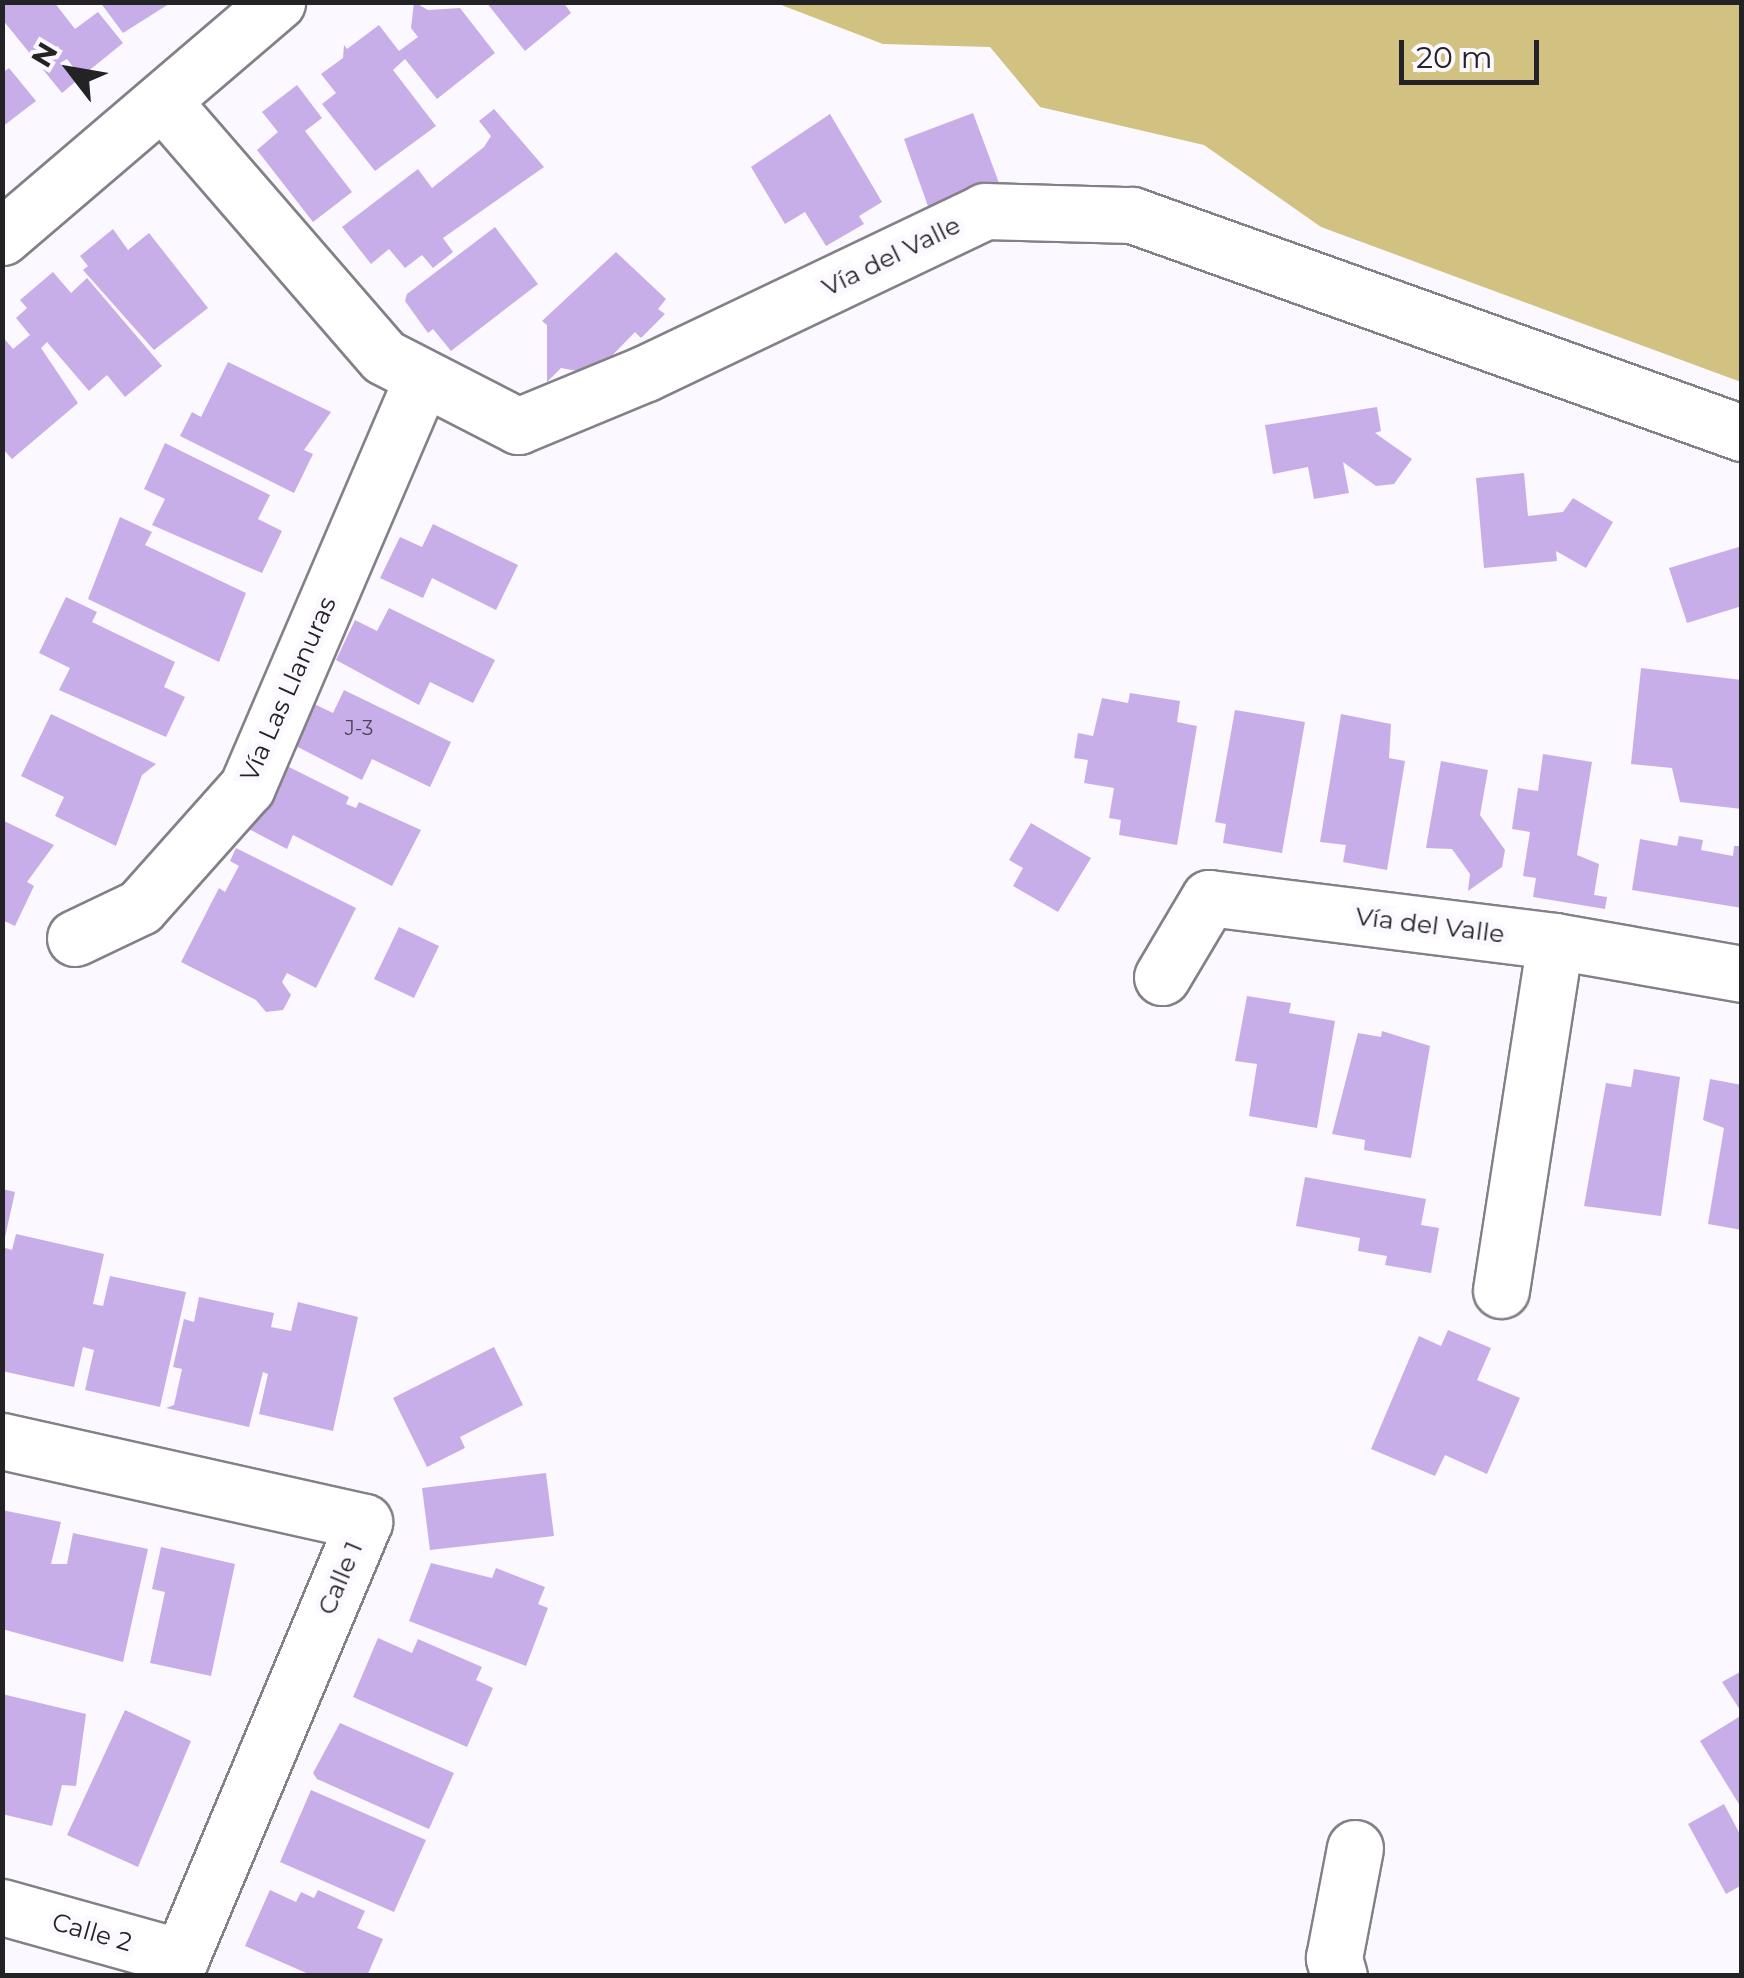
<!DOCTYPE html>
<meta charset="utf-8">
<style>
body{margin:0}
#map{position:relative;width:1744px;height:1978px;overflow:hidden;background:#fbf8ff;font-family:Montserrat,sans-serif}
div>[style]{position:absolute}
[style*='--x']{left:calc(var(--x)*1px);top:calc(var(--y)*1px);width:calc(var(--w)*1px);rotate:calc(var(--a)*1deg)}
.forest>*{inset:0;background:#d1c281}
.building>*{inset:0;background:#c8aee8}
.roads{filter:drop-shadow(2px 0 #838088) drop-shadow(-2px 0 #838088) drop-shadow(0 2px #838088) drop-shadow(0 -2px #838088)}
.street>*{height:55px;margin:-27.5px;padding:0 27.5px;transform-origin:27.5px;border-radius:27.5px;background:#fff}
span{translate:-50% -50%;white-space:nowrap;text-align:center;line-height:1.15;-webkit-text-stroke:10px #fbf8ff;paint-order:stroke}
.number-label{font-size:20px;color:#4c4556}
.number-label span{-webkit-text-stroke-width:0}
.street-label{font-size:25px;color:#232225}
.frame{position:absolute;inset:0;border:5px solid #232225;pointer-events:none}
.north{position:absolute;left:20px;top:20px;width:100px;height:100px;-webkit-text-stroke:8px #fbf8ff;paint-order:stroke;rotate:301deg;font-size:28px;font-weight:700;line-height:40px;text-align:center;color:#232225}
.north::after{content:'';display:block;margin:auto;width:35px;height:45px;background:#232225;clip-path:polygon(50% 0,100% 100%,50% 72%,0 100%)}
.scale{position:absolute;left:1399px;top:40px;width:140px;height:45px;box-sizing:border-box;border:5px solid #232225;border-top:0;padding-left:12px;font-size:30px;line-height:35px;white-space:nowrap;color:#232225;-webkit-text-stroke:8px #fbf8ff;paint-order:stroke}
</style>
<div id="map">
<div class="forest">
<i style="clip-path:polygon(776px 3px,1741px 3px,1741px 382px,1321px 227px,1204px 145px,1040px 107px,990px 47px,883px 44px)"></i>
</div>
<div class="building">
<i style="clip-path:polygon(2px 2px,54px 2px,75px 29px,98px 12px,123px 43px,81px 77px,67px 59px,60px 63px,75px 82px,62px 93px,2px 19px)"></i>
<i style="clip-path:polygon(100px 2px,172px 2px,123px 33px)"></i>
<i style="clip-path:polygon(414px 2px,428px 10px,460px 8px,495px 53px,437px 99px,405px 59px,393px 70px,436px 126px,375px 171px,322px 104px,336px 93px,321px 74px,343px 58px,344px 45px,347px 49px,379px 25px,399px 51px,418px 37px,411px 28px)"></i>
<i style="clip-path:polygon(486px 2px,563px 2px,571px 13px,525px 51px)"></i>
<i style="clip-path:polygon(9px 68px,36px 101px,2px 127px,2px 73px)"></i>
<i style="clip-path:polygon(297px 85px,322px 118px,305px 131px,352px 192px,313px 222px,257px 150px,278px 132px,262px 112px)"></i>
<i style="clip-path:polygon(494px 109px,544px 167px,443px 238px,453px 252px,433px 268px,422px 255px,405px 268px,389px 249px,371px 264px,342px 227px,418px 169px,432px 188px,484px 147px,491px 136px,479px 121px)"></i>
<i style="clip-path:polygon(973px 113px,999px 183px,929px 209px,904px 139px)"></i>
<i style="clip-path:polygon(830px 114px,882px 202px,859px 216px,864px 224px,826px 246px,805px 212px,785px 224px,751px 167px)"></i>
<i style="clip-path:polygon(495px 227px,538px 284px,451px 351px,433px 329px,428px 333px,405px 301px,407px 294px)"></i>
<i style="clip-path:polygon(113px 229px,128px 250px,149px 233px,208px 308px,154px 350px,83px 270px,88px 266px,80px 256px)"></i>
<i style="clip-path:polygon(616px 252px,666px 299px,658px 309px,665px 314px,641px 338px,635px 332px,594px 374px,561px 368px,547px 382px,547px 325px,542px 321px)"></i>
<i style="clip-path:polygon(53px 272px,71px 293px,87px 278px,162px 366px,125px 397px,107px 375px,89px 391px,47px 342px,41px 348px,78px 403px,12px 459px,2px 448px,2px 336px,13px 349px,30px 335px,16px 318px,27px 308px,20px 300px)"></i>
<i style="clip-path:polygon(228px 362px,331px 412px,304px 450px,313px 454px,294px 493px,180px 436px,192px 412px,201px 417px)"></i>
<i style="clip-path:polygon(1377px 407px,1381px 431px,1375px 433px,1412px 459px,1394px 484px,1376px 486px,1343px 462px,1349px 493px,1314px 499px,1308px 467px,1273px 474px,1265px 425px)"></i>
<i style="clip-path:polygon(165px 443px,270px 495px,258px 519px,282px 531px,262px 573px,152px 525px,165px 499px,144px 489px)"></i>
<i style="clip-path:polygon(1524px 473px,1528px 516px,1563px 512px,1573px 498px,1613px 522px,1586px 568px,1556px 551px,1557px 561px,1484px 568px,1476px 478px)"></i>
<i style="clip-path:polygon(120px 517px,152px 532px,145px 545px,246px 593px,219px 662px,88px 599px)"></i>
<i style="clip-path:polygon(433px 524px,518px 565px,496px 610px,432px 578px,423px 598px,380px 578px,400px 537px,422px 547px)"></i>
<i style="clip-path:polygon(1742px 546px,1742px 606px,1687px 623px,1669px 568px)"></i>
<i style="clip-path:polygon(66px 597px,97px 612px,92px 622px,175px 662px,164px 687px,185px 697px,166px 737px,59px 690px,70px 668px,39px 653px)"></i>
<i style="clip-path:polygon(389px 608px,495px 660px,473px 703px,430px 682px,419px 705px,336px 660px,355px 620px,377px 631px)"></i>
<i style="clip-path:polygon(1641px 668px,1742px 680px,1742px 809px,1680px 802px,1672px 768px,1631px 764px)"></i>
<i style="clip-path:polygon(344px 690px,451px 742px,430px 787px,372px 759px,362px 780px,290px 743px,310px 702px,333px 713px)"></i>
<i style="clip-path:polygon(1130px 693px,1180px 701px,1177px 722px,1197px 726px,1177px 845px,1119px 835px,1121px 820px,1109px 818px,1114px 788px,1084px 783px,1088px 760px,1074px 758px,1078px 733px,1093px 736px,1102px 698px,1128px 703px)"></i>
<i style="clip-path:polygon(1235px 710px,1305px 722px,1282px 853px,1223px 843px,1226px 824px,1215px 822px)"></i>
<i style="clip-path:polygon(51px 714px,156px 764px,142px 775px,116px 846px,55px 816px,64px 797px,21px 776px)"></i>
<i style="clip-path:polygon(1341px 714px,1391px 724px,1389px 758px,1405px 761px,1387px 870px,1343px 862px,1346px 845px,1320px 842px)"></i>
<i style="clip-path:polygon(1543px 754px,1592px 762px,1577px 855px,1599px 864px,1594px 895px,1607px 897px,1605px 909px,1533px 897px,1536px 878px,1523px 876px,1530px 832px,1512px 829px,1518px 788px,1538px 791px)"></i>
<i style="clip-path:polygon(1441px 761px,1488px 770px,1480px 815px,1505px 850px,1502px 867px,1468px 891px,1470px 874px,1452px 849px,1426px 848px)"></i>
<i style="clip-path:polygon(285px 765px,349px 797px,346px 804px,356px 808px,359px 802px,421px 830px,392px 886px,293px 835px,287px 849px,247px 828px)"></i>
<i style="clip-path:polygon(2px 820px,54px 845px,27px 882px,34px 886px,15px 926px,2px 920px)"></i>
<i style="clip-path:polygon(1031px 823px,1091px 858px,1058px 912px,1013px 886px,1023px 868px,1009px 860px)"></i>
<i style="clip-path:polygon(1679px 836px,1703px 840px,1701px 850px,1733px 856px,1734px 846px,1742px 846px,1742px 908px,1632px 890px,1640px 839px,1677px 846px)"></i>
<i style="clip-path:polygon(236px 848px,356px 908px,316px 988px,287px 973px,282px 982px,291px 995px,283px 1010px,266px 1012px,256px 1000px,181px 962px,219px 888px,225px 892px,239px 866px,230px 861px)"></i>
<i style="clip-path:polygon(399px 927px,439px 946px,414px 998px,374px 979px)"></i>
<i style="clip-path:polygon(1247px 996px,1291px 1003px,1289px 1013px,1335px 1021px,1317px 1128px,1249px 1116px,1257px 1064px,1235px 1061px)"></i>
<i style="clip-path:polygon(1382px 1031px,1430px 1046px,1411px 1158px,1364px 1150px,1365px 1140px,1332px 1134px,1358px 1033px,1381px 1037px)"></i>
<i style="clip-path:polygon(1634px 1069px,1680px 1077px,1661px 1216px,1584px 1206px,1606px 1083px,1631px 1087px)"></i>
<i style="clip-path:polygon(1710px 1079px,1742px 1085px,1742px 1230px,1708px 1224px,1724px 1128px,1703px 1120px)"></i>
<i style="clip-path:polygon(1305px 1177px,1426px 1199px,1421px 1225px,1439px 1228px,1431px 1273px,1385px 1265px,1387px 1256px,1358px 1251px,1360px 1238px,1296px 1226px)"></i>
<i style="clip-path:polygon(2px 1189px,15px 1192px,4px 1242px,2px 1242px)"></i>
<i style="clip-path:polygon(16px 1234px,104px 1254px,93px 1304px,103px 1306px,110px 1276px,186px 1292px,160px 1407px,85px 1390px,94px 1350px,83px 1347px,74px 1387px,2px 1371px,2px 1247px,12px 1250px)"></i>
<i style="clip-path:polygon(199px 1297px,274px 1313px,271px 1327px,291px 1331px,298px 1302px,358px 1317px,333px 1431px,259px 1414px,268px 1374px,263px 1372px,249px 1427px,166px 1408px,174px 1405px,182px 1369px,173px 1367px,184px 1319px,194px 1322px)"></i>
<i style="clip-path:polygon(1448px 1330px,1491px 1348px,1477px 1380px,1520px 1398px,1487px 1474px,1445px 1455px,1435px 1476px,1371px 1449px,1419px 1336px,1441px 1346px)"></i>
<i style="clip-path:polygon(494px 1347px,523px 1405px,460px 1437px,465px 1448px,427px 1467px,393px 1398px)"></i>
<i style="clip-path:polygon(546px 1473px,554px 1536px,430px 1550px,422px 1488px)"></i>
<i style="clip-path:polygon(2px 1510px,61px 1522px,51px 1564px,67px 1564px,73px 1533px,148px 1549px,123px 1662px,2px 1629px)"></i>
<i style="clip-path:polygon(161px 1547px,235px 1564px,211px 1676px,150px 1663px,165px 1592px,152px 1589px)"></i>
<i style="clip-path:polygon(431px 1563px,492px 1578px,496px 1568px,545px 1587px,538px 1604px,548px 1608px,526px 1666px,409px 1621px)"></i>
<i style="clip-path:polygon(378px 1638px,412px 1653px,418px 1639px,482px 1667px,476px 1680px,493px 1688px,467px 1747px,353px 1697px)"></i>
<i style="clip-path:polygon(1742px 1671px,1742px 1713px,1722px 1682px)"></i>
<i style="clip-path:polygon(2px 1694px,86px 1714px,76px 1786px,62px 1785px,52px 1826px,2px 1814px)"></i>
<i style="clip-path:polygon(125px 1710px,191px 1741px,138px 1867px,67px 1835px)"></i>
<i style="clip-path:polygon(1742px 1715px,1742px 1809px,1700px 1741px)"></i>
<i style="clip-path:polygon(340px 1723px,454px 1773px,429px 1829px,317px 1779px,313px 1773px)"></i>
<i style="clip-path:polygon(311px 1790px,426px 1840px,394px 1912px,280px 1862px)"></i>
<i style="clip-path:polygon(1724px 1804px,1742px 1838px,1742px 1885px,1726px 1894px,1688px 1824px)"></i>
<i style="clip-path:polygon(270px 1890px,296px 1902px,301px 1892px,314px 1898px,318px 1890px,365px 1911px,357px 1928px,383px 1939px,367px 1976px,313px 1976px,245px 1946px)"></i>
</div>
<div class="roads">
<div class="street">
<i style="--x:163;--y:102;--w:337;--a:49.1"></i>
<i style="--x:384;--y:357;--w:151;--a:27.2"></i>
<i style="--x:518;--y:426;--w:139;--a:-22.5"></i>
<i style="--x:646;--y:373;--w:376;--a:-25.5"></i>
<i style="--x:985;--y:211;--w:147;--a:1.6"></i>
<i style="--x:1132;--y:215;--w:648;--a:19.67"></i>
<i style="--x:2;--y:237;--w:362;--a:-40.5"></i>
<i style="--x:75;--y:938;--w:72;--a:-25.5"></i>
<i style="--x:140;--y:907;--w:161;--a:-48.3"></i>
<i style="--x:247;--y:787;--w:445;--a:-66.8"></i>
<i style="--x:1162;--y:977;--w:92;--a:-59.3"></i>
<i style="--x:1209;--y:898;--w:349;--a:7.1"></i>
<i style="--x:1555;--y:941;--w:190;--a:10"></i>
<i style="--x:1501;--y:1290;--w:353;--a:-81.2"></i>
<i style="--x:2;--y:1441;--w:371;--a:12.6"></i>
<i style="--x:364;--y:1522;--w:493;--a:112.8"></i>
<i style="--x:2;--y:1907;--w:186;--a:15.6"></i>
<i style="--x:1339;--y:1976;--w:19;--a:-106"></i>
<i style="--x:1334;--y:1958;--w:112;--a:-79.2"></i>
</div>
</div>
<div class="number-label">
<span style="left:359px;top:728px">J-3</span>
</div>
<div class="street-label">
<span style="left:891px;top:256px;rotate:-26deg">Vía del Valle</span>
<span style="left:288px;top:689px;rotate:-66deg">Vía Las Llanuras</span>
<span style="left:1430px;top:925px;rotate:7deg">Vía del Valle</span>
<span style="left:340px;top:1578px;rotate:-67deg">Calle 1</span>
<span style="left:92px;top:1932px;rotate:16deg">Calle 2</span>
</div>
<div class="frame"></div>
<div class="north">N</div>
<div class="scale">20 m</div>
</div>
